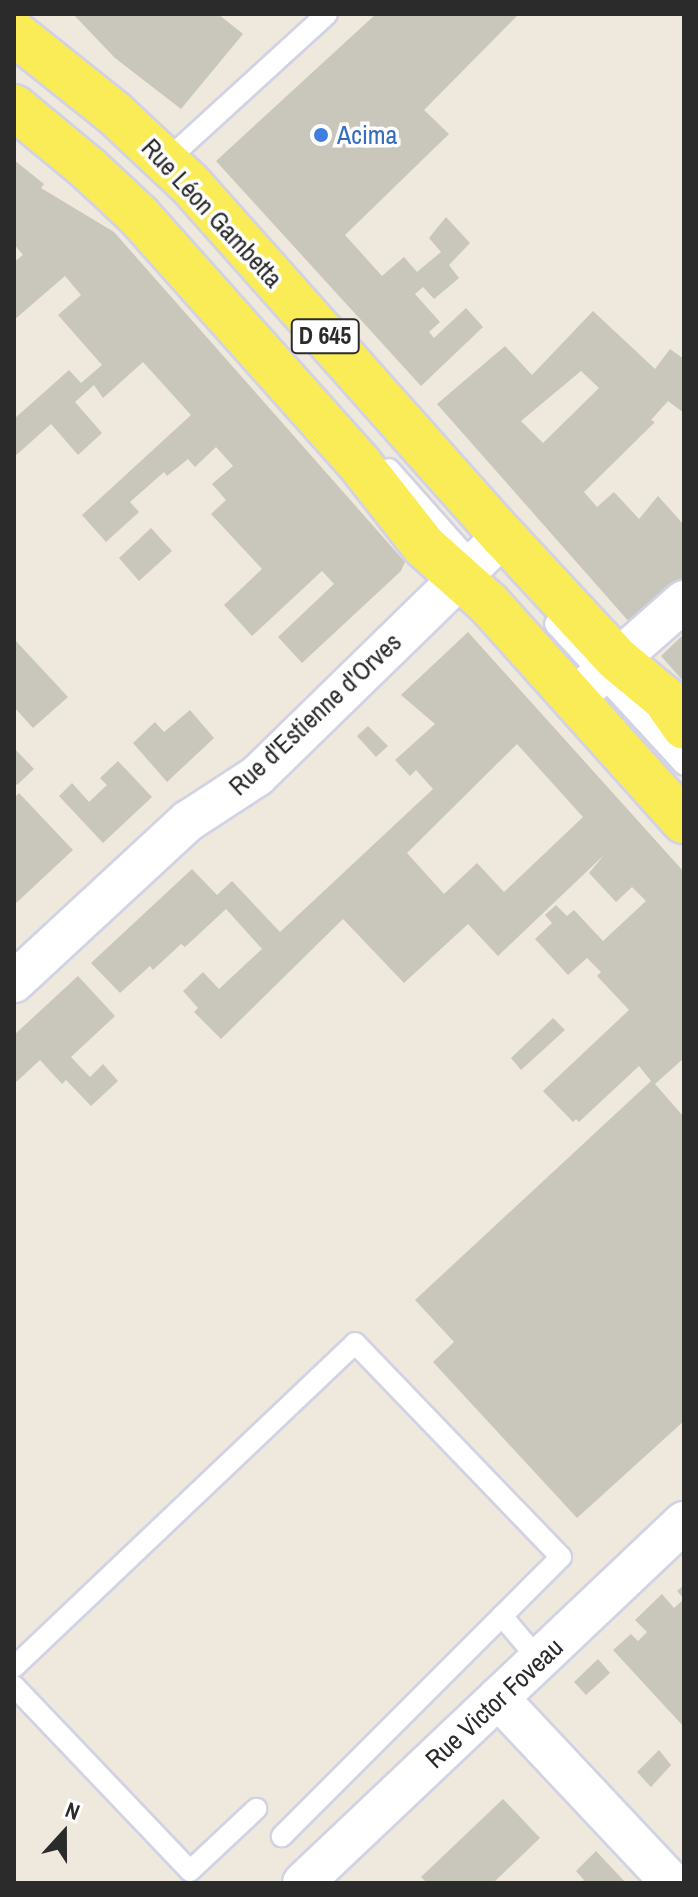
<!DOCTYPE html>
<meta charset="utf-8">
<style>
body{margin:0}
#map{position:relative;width:698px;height:1897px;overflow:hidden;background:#eee9dc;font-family:"Archivo Narrow",sans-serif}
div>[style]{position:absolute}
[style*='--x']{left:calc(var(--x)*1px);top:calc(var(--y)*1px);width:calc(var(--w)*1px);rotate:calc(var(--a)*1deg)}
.building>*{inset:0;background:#c9c6bc}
.roads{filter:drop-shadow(2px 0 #d2d2e5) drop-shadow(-2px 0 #d2d2e5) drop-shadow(0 2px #d2d2e5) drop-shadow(0 -2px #d2d2e5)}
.lane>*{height:20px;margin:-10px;padding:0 10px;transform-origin:10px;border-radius:10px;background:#fff}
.street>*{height:40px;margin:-20px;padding:0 20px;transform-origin:20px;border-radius:20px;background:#fff}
.primary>*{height:44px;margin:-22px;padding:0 22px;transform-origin:22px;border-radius:22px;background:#faec56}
.dots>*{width:22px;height:22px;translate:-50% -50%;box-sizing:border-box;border:4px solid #fff;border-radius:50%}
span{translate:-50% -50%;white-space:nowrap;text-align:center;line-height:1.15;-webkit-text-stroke:7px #fff;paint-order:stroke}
.shield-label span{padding:2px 6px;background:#fff;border:2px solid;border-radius:6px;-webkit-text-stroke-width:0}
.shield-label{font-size:24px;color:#2b2b2b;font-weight:700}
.shop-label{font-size:26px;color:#366cbe}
.left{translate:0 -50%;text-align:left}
.street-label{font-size:26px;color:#2b2b2b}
.frame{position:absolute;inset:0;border:16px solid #2b2b2b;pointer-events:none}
.north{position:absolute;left:24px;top:1793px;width:80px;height:80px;-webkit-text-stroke:6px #fff;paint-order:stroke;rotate:21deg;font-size:22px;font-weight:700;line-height:32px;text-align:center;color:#2b2b2b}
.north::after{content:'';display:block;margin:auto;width:28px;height:36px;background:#2b2b2b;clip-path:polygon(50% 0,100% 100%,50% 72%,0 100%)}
</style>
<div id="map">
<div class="building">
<i style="clip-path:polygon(73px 14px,218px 14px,243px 34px,181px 109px,115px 58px)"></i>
<i style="clip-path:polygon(376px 14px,519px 14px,424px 110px,449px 134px,345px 235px,382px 276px,404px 257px,417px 272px,441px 252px,429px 238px,446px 217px,470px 243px,449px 265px,459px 278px,434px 299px,423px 287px,415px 294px,440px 322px,429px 332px,434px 338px,466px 308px,483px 327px,421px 386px,216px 161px)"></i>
<i style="clip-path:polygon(14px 160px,44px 184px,41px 188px,114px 232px,405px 562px,401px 571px,302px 663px,278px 637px,334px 584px,322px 571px,252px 636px,224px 605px,262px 569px,211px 514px,226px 500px,212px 484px,233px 466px,216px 447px,195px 467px,188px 459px,167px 476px,164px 472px,130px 502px,139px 512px,106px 542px,82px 515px,191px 415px,143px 362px,103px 398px,94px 385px,75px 402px,102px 433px,78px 455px,51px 424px,14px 457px,14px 419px,69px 370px,81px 383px,102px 365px,58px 315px,81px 295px,65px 276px,14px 320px,14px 262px,23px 255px,14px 244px)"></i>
<i style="clip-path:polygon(evenodd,593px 311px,655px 369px,670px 349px,684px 359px,684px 413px,668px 401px,651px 420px,655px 422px,584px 492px,597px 507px,614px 492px,639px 519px,658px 496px,684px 525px,684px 579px,631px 624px,437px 404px,505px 346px,532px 375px,593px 311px,581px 371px,599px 388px,543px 443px,521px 421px,581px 371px)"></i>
<i style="clip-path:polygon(151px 528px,172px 551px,139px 581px,119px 558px)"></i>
<i style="clip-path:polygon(evenodd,468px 632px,684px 872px,684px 1058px,655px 1084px,684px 1117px,684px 1421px,577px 1518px,433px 1362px,454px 1342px,415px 1300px,651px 1081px,639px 1066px,579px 1122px,576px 1119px,573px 1122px,543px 1091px,629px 1010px,597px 976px,601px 972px,587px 958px,568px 975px,535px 939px,552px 923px,545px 915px,556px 905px,567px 916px,574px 910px,603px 941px,646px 901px,632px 887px,616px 902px,589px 873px,604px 855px,498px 956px,468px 924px,404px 983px,343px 919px,221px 1039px,194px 1012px,198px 1008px,183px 991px,203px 972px,219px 989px,262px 949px,226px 909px,185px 947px,181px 944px,153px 970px,150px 966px,120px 993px,91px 963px,192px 869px,217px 895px,232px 881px,280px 932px,433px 789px,416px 770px,410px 776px,395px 760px,435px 724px,401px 695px,468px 632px,517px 744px,583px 817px,504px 892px,477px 863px,444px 894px,407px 853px,517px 744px)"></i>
<i style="clip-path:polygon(684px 634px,684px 682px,661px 656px)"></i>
<i style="clip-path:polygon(14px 639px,68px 697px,33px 728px,14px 707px)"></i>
<i style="clip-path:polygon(190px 710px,214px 738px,167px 782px,133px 743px,155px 722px,164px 732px)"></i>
<i style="clip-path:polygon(368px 726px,388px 746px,376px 757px,357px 736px)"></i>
<i style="clip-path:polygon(14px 748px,34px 769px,17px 785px,14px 782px)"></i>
<i style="clip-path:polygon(118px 761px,152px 797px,103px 843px,59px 796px,72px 783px,89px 802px,107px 785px,100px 778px)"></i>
<i style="clip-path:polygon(19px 793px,73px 850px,14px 905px,14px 798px)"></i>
<i style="clip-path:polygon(78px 976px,115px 1016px,71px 1057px,90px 1077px,103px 1064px,118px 1081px,91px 1106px,66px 1080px,62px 1084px,40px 1060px,14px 1084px,14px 1035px)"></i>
<i style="clip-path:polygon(553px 1018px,565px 1030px,521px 1070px,511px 1058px)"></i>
<i style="clip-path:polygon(684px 1585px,684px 1727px,613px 1650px,631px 1634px,638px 1641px,647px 1632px,635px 1620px,662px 1594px,674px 1608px,684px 1599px,677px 1591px)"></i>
<i style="clip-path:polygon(598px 1659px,610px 1673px,586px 1695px,574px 1682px)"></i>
<i style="clip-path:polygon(659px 1750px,671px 1765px,651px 1787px,637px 1772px)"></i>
<i style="clip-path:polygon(503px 1799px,540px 1838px,493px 1883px,427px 1883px,421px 1877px)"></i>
<i style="clip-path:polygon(596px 1851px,626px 1883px,581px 1883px,584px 1880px,576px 1871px)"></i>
</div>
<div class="roads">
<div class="lane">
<i style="--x:166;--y:161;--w:218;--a:-42.4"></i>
<i style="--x:389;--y:469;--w:128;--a:48.5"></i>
<i style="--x:555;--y:624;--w:191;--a:47.5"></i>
<i style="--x:502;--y:1616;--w:57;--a:49.9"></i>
<i style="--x:14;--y:1667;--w:470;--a:-43.5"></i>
<i style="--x:355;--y:1343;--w:297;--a:46.1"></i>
<i style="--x:561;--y:1557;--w:395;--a:135"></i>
<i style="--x:14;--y:1686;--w:255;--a:46.4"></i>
<i style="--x:190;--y:1871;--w:91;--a:-43.2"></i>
</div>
<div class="street">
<i style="--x:573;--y:699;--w:148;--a:-41.4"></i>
<i style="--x:14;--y:982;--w:237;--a:-42.8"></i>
<i style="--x:188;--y:821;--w:82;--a:-33.1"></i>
<i style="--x:257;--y:776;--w:344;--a:-44.3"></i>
<i style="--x:498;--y:1698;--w:254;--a:46.8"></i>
<i style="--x:303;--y:1883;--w:525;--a:-43.46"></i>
</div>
<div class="primary">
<i style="--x:14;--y:33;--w:127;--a:38.6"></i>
<i style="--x:113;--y:112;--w:105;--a:43.1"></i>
<i style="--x:190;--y:184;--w:471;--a:48.4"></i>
<i style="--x:503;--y:536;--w:169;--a:47.2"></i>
<i style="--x:618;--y:660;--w:60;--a:39.6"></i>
<i style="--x:664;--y:698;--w:35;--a:55"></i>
<i style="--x:14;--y:107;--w:97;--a:39.6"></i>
<i style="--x:89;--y:169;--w:69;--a:43.2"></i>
<i style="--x:139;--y:216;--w:331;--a:48.3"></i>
<i style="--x:359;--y:463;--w:105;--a:51.9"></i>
<i style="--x:424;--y:546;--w:87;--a:41.7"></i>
<i style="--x:489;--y:604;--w:292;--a:48.1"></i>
</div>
</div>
<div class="dots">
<i style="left:321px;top:135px;background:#3f7fe0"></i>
</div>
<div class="shield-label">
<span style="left:325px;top:336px">D 645</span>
</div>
<div class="shop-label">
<span class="left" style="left:337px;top:135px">Acima</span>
</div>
<div class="street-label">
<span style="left:212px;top:213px;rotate:47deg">Rue Léon Gambetta</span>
<span style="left:315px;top:714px;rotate:-43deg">Rue d'Estienne d'Orves</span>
<span style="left:494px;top:1703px;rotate:-43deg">Rue Victor Foveau</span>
</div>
<div class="frame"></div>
<div class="north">N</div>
</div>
